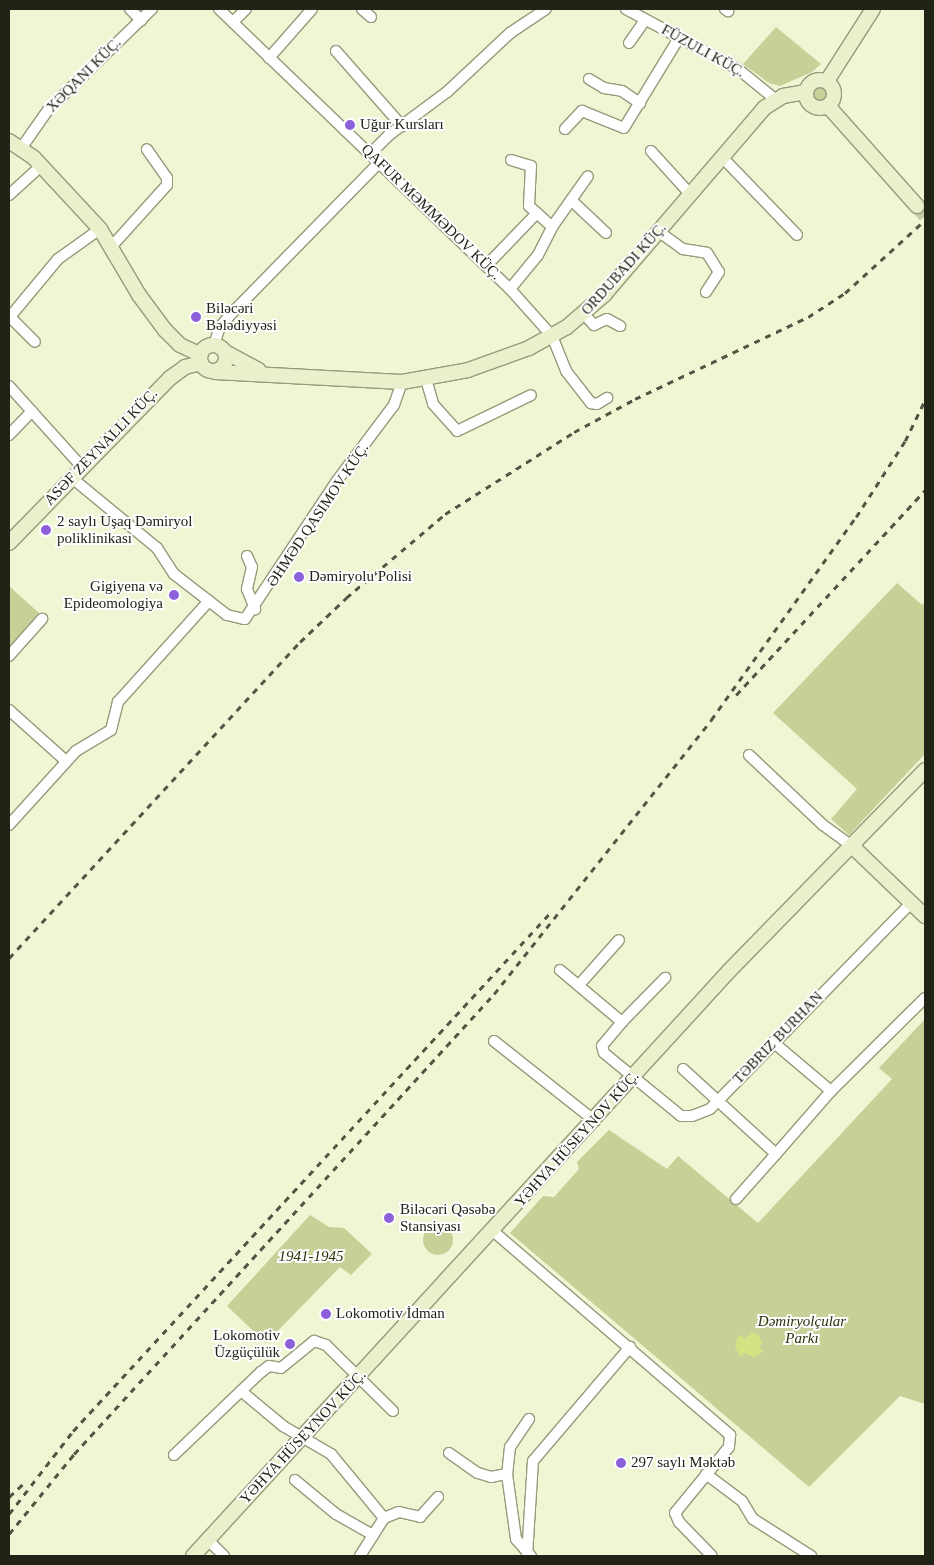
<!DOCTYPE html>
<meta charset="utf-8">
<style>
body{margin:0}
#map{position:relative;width:934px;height:1565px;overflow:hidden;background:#eff6d3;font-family:Georgia,serif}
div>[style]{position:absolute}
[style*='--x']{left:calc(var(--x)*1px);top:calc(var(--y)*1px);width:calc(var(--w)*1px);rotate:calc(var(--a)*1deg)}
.green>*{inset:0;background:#c7d197}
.round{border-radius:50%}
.water>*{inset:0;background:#d4e284}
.secondary-tunnel>*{height:14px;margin-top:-7px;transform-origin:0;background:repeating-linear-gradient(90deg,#c6ccad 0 14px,transparent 0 21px)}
.roads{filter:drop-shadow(1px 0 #959b7b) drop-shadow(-1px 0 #959b7b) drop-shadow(0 1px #959b7b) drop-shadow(0 -1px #959b7b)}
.street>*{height:10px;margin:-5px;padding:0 5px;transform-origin:5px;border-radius:5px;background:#fff}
.secondary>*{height:14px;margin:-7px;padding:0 7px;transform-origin:7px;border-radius:7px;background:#eaefcc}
.secondary>.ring{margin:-7px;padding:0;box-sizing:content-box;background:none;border:14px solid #eaefcc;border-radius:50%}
.rail>*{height:2.5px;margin-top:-1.25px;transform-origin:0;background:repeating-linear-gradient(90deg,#525543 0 6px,transparent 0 12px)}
.dots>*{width:14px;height:14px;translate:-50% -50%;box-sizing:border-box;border:2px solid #fefefe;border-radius:50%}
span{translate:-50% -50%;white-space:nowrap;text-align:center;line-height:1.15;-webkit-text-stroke:4px #fefefe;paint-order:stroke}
.street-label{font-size:15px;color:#212316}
.poi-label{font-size:15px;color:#212316}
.left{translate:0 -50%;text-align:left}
.right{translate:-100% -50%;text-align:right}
.park-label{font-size:15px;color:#2d320a;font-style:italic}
.frame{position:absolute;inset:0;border:10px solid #212316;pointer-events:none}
</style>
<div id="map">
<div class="green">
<i style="clip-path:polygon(776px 27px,821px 64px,812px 72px,780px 86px,769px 83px,743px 64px)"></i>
<i class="round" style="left:813px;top:86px;width:14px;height:14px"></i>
<i style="clip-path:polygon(897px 583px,922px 605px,925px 601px,925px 754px,849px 835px,831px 819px,857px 789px,773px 713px)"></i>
<i style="clip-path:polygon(9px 586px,39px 613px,9px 647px)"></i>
<i style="clip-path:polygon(925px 1019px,925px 1404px,900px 1396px,809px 1487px,510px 1233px,543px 1196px,554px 1197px,579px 1169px,577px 1162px,609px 1130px,667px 1169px,678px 1156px,758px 1223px,892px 1079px,879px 1068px)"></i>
<i style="clip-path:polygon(310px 1215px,329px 1227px,344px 1228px,372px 1254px,351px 1275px,340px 1267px,266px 1343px,227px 1306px)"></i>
<i class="round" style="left:423px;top:1225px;width:30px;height:30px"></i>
</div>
<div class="water">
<i style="clip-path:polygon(751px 1332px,759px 1336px,762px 1343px,759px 1347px,764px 1351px,754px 1357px,744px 1353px,741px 1357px,735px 1347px,737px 1339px,740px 1335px,745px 1339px)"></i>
</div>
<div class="secondary-tunnel">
<i style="--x:917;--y:206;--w:13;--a:51"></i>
</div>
<div class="roads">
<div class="street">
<i style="--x:130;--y:9;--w:16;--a:45"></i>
<i style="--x:219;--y:9;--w:404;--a:43.9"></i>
<i style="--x:510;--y:289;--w:63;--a:48.2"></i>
<i style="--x:552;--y:336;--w:38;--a:68"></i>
<i style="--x:566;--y:371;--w:41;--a:52"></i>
<i style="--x:591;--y:403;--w:6;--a:9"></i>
<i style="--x:597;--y:404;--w:12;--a:-31"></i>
<i style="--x:362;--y:9;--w:12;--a:42"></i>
<i style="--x:626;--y:9;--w:127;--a:28.2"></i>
<i style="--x:738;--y:69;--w:49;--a:39.2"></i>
<i style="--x:725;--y:9;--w:4;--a:34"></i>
<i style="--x:233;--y:22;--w:18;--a:-45"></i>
<i style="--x:629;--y:43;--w:28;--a:-55"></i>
<i style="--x:336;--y:51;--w:100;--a:48.7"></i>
<i style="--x:269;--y:58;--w:65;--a:-48.7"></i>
<i style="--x:589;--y:79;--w:17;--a:31"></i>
<i style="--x:604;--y:88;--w:18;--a:9"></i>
<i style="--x:622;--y:91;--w:22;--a:34"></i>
<i style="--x:565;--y:129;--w:25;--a:-47"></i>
<i style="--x:582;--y:111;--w:45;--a:22"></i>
<i style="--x:624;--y:128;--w:105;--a:-58.6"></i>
<i style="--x:22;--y:147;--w:45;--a:-54.9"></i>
<i style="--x:48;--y:110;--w:145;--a:-44.2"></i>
<i style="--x:651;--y:151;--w:58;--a:47.8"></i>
<i style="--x:370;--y:154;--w:27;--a:-45"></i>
<i style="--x:389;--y:135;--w:72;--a:-36.6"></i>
<i style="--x:447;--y:92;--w:86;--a:-43.1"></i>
<i style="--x:510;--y:33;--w:43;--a:-33.7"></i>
<i style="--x:722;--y:157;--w:108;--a:46.1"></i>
<i style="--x:511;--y:160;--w:21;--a:17"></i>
<i style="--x:531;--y:166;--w:40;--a:92.9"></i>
<i style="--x:529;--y:206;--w:31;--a:42"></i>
<i style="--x:9;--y:195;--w:45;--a:-42.3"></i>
<i style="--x:571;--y:200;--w:48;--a:43.3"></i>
<i style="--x:658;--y:231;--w:31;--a:36"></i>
<i style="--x:683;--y:249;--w:24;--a:9"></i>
<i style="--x:707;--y:253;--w:22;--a:58"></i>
<i style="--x:719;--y:272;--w:24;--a:123"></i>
<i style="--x:112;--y:246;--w:82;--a:-48"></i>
<i style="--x:167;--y:185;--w:7;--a:-90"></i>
<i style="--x:167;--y:178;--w:35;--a:-125"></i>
<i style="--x:487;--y:265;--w:72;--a:-46.1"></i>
<i style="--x:510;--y:289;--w:44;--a:-50.5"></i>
<i style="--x:538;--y:255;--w:31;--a:-63"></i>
<i style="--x:552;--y:227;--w:62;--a:-54.8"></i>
<i style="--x:584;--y:314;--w:15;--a:48"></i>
<i style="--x:594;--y:325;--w:14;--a:-25"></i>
<i style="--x:607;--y:319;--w:15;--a:28"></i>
<i style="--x:10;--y:317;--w:35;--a:45"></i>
<i style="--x:9;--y:318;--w:77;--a:-50.3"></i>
<i style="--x:58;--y:259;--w:52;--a:-35.5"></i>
<i style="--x:214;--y:345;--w:19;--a:-72"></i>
<i style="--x:220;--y:327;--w:17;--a:-50"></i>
<i style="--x:231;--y:314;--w:213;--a:-45.6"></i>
<i style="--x:426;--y:379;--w:26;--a:74"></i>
<i style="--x:433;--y:404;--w:36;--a:48"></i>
<i style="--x:457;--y:431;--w:82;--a:-25.9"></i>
<i style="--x:9;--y:386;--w:109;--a:48"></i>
<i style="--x:9;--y:435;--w:33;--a:-46"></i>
<i style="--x:72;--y:478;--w:110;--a:39.5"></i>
<i style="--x:157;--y:548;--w:31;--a:57"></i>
<i style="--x:174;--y:574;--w:67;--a:37.7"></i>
<i style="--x:227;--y:615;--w:18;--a:13"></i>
<i style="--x:245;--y:619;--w:164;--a:-56.4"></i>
<i style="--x:336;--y:482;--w:96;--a:-53"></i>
<i style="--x:394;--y:405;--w:24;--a:-71"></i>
<i style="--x:247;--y:556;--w:12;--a:66"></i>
<i style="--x:252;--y:567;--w:23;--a:103"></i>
<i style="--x:247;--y:589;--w:22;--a:68"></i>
<i style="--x:9;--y:656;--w:50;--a:-48.3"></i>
<i style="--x:9;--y:710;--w:76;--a:41.8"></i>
<i style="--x:749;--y:755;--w:102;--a:43.4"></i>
<i style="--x:823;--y:825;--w:37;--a:36"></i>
<i style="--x:9;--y:825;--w:100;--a:-47.8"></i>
<i style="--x:76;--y:751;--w:41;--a:-31"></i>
<i style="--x:111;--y:730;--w:29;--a:-76"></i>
<i style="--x:118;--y:702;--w:136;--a:-48"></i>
<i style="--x:560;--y:970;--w:81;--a:40"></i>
<i style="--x:622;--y:1022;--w:31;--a:130"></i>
<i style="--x:602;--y:1046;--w:7;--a:74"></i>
<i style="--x:604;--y:1053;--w:99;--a:39.3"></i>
<i style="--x:681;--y:1116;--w:11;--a:0"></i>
<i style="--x:692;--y:1116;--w:19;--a:-21"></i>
<i style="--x:710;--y:1109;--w:288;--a:-45.7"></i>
<i style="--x:579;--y:985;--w:60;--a:-48.4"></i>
<i style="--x:622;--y:1022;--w:62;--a:-45.7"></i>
<i style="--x:494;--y:1041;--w:129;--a:38.4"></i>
<i style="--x:773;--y:1042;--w:76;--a:40.2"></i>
<i style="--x:683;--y:1069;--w:126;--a:42.4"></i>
<i style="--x:776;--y:1154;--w:84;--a:-48.9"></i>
<i style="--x:831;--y:1091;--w:132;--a:-44.7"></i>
<i style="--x:736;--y:1199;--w:60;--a:-48.4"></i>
<i style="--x:493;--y:1231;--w:313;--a:40.7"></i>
<i style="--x:730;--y:1435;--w:12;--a:95"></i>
<i style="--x:729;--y:1447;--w:85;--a:129.3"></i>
<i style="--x:675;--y:1513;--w:10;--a:66"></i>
<i style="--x:679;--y:1522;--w:47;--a:45.9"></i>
<i style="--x:241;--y:1391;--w:55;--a:39.8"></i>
<i style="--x:283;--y:1426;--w:56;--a:30.3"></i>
<i style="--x:331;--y:1454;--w:83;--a:50.4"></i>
<i style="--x:384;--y:1518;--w:45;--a:122.3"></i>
<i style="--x:529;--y:1419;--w:34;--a:124"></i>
<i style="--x:510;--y:1447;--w:27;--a:96"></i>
<i style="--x:507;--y:1474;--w:66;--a:82.1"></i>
<i style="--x:516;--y:1539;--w:23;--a:49"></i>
<i style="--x:449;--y:1453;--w:35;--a:35"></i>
<i style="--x:478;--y:1473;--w:14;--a:17"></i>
<i style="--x:491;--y:1477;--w:16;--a:-11"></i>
<i style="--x:174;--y:1455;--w:120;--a:-43.7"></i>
<i style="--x:261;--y:1372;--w:10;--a:-37"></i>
<i style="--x:269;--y:1366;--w:12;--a:9"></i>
<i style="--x:281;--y:1368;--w:43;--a:-39.3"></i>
<i style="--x:314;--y:1341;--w:13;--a:18"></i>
<i style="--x:326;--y:1345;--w:94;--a:44.6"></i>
<i style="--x:706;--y:1474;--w:45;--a:36.9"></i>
<i style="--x:742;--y:1501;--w:21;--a:59"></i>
<i style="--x:753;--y:1519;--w:69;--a:32.5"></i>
<i style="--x:295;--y:1480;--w:53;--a:39.7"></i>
<i style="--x:336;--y:1514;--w:43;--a:29.6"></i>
<i style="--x:384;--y:1518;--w:16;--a:-22"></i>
<i style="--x:399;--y:1512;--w:22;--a:13"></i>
<i style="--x:420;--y:1517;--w:27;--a:-48"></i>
<i style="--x:208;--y:1540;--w:23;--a:45"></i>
<i style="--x:527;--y:1556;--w:95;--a:-86.4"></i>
<i style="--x:533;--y:1461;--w:150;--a:-49.6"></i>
</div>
<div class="secondary">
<i class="ring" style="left:806px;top:80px;width:14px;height:14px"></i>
<i style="--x:827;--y:81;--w:85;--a:-57.4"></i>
<i style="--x:828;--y:106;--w:134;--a:48.3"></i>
<i style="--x:9;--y:141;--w:30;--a:34"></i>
<i style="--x:34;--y:158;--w:97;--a:47.1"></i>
<i style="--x:100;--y:229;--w:77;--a:59.4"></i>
<i style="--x:139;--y:295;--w:44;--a:53.4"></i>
<i style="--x:165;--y:330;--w:21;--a:45"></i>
<i style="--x:180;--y:345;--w:23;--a:25"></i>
<i class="ring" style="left:200px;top:345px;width:12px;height:12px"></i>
<i style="--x:225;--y:352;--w:38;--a:28"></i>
<i style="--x:215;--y:372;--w:187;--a:3.1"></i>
<i style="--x:402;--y:382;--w:67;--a:-10.3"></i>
<i style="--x:468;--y:370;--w:65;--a:-19.8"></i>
<i style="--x:529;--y:348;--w:43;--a:-28.9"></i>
<i style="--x:567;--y:327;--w:49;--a:-40.9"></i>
<i style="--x:604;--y:295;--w:246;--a:-49.4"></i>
<i style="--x:764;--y:108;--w:22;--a:-32"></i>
<i style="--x:783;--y:96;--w:23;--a:-10"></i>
<i style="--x:9;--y:543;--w:231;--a:-45.7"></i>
<i style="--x:170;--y:378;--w:19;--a:-36"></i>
<i style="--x:185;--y:367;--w:16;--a:-14"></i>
<i style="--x:853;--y:847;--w:100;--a:43.8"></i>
<i style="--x:193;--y:1556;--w:793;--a:-47.5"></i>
<i style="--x:729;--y:971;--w:281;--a:-45.7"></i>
</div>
</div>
<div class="rail">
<i style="--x:736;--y:695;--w:279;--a:-47.3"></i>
<i style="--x:9;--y:958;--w:430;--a:-47.4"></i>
<i style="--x:300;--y:642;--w:64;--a:-43.7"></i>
<i style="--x:346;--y:598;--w:130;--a:-40.3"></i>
<i style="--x:445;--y:514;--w:153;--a:-32.4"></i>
<i style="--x:574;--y:432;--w:69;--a:-28.4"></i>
<i style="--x:635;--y:399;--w:191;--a:-25.4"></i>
<i style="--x:808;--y:317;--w:44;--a:-33"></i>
<i style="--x:845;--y:293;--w:108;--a:-42.4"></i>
<i style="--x:9;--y:1497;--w:22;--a:-43"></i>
<i style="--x:9;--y:1514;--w:105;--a:-52.4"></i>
<i style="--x:73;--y:1431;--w:703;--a:-47.36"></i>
<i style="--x:9;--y:1534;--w:103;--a:-50.9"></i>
<i style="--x:74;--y:1454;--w:623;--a:-47.6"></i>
<i style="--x:494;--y:994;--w:350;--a:-51.6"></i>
<i style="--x:711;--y:720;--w:249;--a:-54.5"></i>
<i style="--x:856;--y:517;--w:90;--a:-57.2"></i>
<i style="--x:905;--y:441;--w:46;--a:-64"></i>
</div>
<div class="dots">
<i style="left:350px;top:125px;background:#8c60da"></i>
<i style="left:196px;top:317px;background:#8c60da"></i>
<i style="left:46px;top:530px;background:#8c60da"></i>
<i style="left:299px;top:577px;background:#8c60da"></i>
<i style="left:174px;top:595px;background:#8c60da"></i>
<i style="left:389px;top:1218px;background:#8c60da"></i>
<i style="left:326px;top:1314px;background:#8c60da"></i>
<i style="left:290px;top:1344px;background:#8c60da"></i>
<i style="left:621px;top:1463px;background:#8c60da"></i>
</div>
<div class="street-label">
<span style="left:703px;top:51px;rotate:29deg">FÜZULI KÜÇ.</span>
<span style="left:84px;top:75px;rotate:-45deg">XƏQANI KÜÇ.</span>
<span style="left:431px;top:212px;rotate:44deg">QAFUR MƏMMƏDOV KÜÇ.</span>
<span style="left:624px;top:269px;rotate:-48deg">ORDUBADI KÜÇ.</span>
<span style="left:101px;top:447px;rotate:-46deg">ASƏF ZEYNALLI KÜÇ.</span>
<span style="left:318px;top:515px;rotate:-56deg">ƏHMƏD QASIMOV KÜÇ.</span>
<span style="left:778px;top:1038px;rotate:-46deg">TƏBRIZ BURHAN</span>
<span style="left:577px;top:1139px;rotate:-48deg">YƏHYA HÜSEYNOV KÜÇ.</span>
<span style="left:303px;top:1437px;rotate:-47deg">YƏHYA HÜSEYNOV KÜÇ.</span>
</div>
<div class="poi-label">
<span class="left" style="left:360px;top:125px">Uğur Kursları</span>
<span class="left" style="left:206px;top:317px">Biləcəri<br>Bələdiyyəsi</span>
<span class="left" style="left:57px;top:530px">2 saylı Uşaq Dəmiryol<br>poliklinikası</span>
<span class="left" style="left:309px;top:577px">Dəmiryolu Polisi</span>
<span class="right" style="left:163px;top:595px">Gigiyena və<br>Epideomologiya</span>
<span class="left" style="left:400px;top:1218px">Biləcəri Qəsəbə<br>Stansiyası</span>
<span class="left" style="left:336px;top:1314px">Lokomotiv İdman</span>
<span class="right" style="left:280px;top:1344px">Lokomotiv<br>Üzgüçülük</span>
<span class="left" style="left:631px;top:1463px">297 saylı Məktəb</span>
</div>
<div class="park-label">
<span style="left:311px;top:1257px">1941-1945</span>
<span style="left:802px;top:1330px">Dəmiryolçular<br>Parkı</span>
</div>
<div class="frame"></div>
</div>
